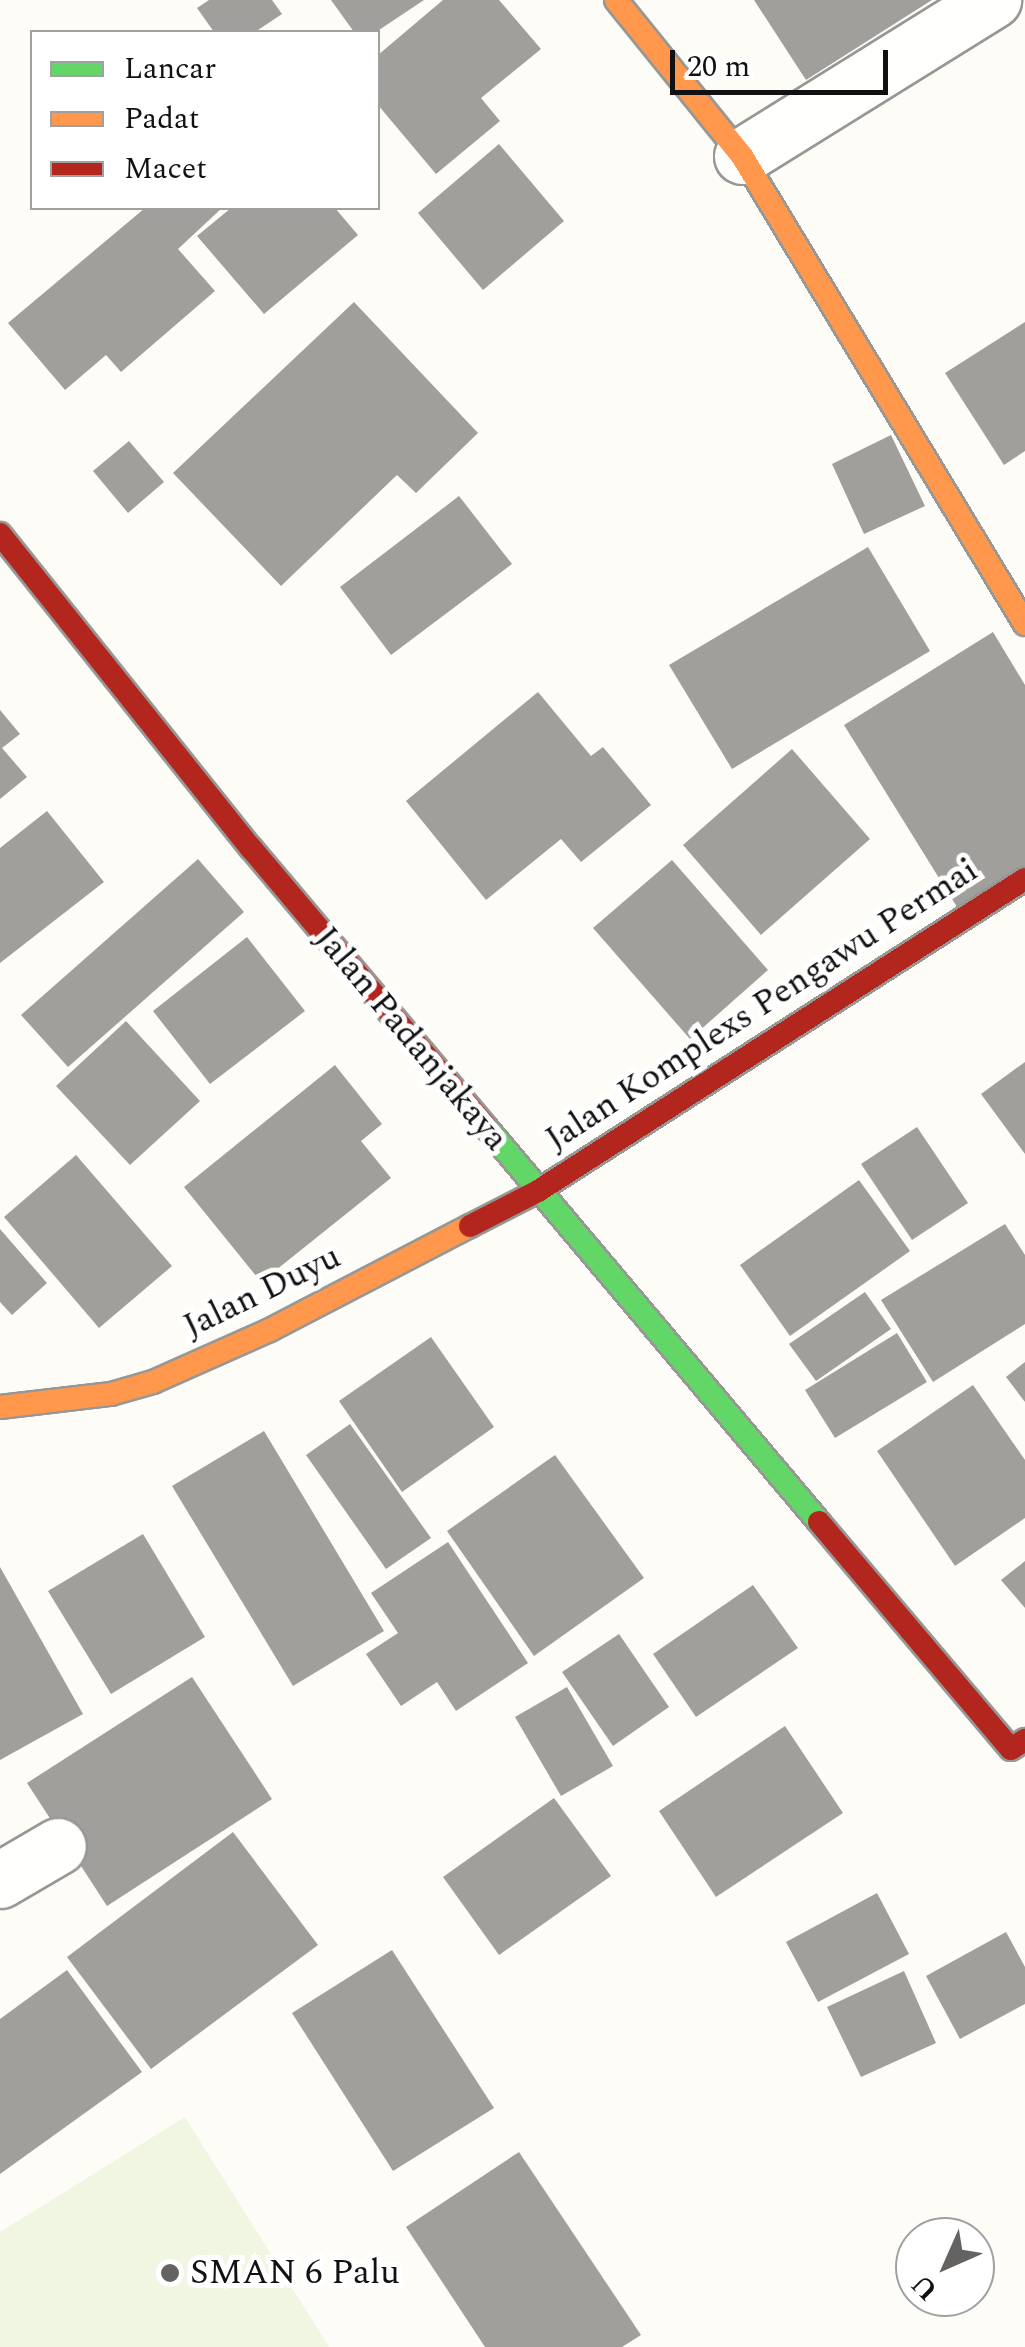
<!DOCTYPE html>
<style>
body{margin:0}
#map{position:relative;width:1025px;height:2347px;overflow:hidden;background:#fdfcf7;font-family:Spectral,serif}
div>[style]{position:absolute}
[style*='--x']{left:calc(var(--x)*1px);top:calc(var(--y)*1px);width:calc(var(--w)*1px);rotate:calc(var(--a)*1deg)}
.pitch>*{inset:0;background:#f0f6e1}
.building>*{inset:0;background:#a19f9c}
.roads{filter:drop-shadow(2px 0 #979795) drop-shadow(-2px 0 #979795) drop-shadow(0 2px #979795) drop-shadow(0 -2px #979795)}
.street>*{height:55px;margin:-27.5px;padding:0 27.5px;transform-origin:27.5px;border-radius:27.5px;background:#fffffe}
.fast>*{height:22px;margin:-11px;padding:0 11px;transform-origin:11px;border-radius:11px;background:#63d668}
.slow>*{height:22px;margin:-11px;padding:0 11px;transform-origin:11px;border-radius:11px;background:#ff974d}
.jam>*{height:22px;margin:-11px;padding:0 11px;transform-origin:11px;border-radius:11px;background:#b3261e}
.dots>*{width:28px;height:28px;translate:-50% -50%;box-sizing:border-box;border:5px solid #fff;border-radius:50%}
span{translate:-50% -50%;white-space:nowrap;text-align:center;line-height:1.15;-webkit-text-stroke:10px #fff;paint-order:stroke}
.street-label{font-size:35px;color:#111}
.poi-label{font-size:35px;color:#111}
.left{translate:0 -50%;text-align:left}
.legend{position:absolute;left:30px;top:30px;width:350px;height:180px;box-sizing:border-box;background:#fff;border:2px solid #a0a0a0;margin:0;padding:12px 18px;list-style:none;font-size:30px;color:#111}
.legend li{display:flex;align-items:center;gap:20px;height:50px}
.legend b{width:50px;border:2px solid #a0a0a0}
.north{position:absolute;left:895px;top:2217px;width:100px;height:100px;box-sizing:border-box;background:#fff;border:2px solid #a0a0a0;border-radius:50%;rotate:225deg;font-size:28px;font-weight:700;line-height:40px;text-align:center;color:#111}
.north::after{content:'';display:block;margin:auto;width:35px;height:45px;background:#646362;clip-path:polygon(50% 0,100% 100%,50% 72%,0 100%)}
.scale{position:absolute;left:670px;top:50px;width:218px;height:45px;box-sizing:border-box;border:5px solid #111;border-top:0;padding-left:12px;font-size:30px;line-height:35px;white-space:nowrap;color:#111;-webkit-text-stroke:8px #fff;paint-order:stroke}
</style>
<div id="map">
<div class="pitch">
<i style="clip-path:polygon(185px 2117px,329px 2347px,0 2347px,0 2232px)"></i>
</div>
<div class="building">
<i style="clip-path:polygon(209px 0,272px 0,282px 14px,255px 32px,214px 32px,197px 8px)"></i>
<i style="clip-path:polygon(331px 0,424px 0,376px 32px,354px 32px)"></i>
<i style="clip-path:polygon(443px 0,499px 0,541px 49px,481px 98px,500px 121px,436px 174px,378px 105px,378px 55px)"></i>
<i style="clip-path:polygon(754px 0,932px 0,806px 80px)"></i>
<i style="clip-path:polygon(499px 144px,564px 221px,483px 290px,418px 213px)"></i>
<i style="clip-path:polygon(145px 208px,222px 208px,178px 249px,215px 291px,121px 372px,106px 355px,65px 390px,8px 323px)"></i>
<i style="clip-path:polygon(231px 208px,335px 208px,358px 235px,264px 314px,197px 236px)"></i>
<i style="clip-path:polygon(354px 302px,478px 433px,416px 493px,397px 475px,281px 586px,173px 473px)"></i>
<i style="clip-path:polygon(1025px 322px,1025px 451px,1004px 465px,945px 373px)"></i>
<i style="clip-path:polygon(891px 435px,925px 506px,864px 534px,832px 464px)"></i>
<i style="clip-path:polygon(129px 441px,164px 482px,128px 513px,93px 471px)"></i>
<i style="clip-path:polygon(459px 496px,512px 564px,391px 655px,340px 587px)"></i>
<i style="clip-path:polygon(868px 547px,930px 651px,732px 769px,669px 665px)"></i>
<i style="clip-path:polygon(993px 632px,1025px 685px,1025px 866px,957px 907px,844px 725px)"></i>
<i style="clip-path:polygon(538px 692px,591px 756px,603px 747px,651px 805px,581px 862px,561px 839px,486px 900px,406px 801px)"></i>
<i style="clip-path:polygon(0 710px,20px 734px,2px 748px,27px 777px,0 799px)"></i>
<i style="clip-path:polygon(792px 749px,870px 839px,761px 935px,683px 845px)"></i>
<i style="clip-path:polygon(47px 811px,104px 882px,0 963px,0 848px)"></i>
<i style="clip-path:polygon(198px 859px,244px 912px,68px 1067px,21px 1015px)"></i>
<i style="clip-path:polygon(672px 860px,768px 970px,690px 1039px,593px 928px)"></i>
<i style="clip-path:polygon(247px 937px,305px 1011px,210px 1084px,153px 1011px)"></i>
<i style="clip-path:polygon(126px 1021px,200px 1101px,130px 1165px,56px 1086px)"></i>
<i style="clip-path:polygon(1025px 1062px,1025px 1154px,981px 1094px)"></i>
<i style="clip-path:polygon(335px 1065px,382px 1124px,361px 1141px,391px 1178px,261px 1282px,184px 1187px)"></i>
<i style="clip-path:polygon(917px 1127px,968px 1203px,912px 1240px,861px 1164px)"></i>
<i style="clip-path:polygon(76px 1155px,172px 1266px,99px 1328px,4px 1217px)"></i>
<i style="clip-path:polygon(859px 1180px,910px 1251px,790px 1336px,740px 1265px)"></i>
<i style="clip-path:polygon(1005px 1224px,1025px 1255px,1025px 1324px,933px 1382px,881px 1300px)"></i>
<i style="clip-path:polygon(0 1229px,47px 1283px,12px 1315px,0 1302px)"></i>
<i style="clip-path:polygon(865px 1292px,891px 1329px,816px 1381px,789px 1344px)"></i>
<i style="clip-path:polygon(897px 1333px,927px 1382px,835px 1438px,805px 1390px)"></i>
<i style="clip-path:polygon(431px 1337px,494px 1427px,402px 1492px,339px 1401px)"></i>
<i style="clip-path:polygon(1025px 1362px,1025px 1402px,1006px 1377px)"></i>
<i style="clip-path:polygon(973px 1385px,1025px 1460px,1025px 1518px,955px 1566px,877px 1451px)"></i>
<i style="clip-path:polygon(350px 1424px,431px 1538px,386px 1569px,306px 1455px)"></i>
<i style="clip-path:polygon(264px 1431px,384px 1631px,293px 1686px,172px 1486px)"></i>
<i style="clip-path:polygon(555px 1455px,644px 1578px,534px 1656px,447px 1531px)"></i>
<i style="clip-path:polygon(143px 1534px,205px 1637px,111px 1694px,48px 1591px)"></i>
<i style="clip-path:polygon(448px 1542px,528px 1663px,456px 1711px,437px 1682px,401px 1706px,366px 1654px,398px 1633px,371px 1593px)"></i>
<i style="clip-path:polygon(1025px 1561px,1025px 1608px,1001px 1580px)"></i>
<i style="clip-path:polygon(0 1567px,83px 1714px,0 1760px)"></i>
<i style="clip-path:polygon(753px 1585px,798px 1648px,696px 1717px,653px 1654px)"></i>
<i style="clip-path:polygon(619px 1634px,669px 1707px,613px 1746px,562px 1672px)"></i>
<i style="clip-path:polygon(192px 1677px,272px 1799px,107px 1906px,27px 1783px)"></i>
<i style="clip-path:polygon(567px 1687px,613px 1766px,561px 1796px,515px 1717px)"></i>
<i style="clip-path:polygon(785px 1726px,843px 1813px,716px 1897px,659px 1811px)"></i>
<i style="clip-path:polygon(554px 1798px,611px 1876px,499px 1955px,443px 1877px)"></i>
<i style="clip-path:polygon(233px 1832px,318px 1945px,151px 2069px,67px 1957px)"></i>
<i style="clip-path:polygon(877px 1893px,909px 1954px,818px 2002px,786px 1942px)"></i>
<i style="clip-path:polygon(1006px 1932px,1025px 1967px,1025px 2004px,960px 2039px,926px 1976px)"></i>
<i style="clip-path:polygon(392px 1950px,494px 2108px,393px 2171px,292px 2013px)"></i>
<i style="clip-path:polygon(67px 1970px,142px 2072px,0 2174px,0 2019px)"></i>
<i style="clip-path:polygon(904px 1971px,936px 2043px,861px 2077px,827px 2007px)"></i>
<i style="clip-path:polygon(519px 2152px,641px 2335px,622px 2347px,485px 2347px,406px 2227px)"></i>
</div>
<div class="roads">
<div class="street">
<i style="--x:742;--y:156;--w:296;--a:-31.9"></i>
<i style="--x:0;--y:1880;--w:67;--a:-30.4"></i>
</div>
<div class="fast">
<i style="--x:485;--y:1126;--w:518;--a:49.85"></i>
</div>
<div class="slow">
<i style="--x:616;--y:0;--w:201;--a:51.1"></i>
<i style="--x:742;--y:156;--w:547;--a:58.84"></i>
<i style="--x:0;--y:1407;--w:112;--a:-6.7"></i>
<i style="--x:111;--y:1394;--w:44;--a:-15.9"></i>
<i style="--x:153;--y:1382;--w:128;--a:-24"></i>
<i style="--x:270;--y:1330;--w:225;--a:-27.5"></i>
</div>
<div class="jam">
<i style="--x:0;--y:534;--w:402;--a:51.4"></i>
<i style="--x:251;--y:848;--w:363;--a:49.9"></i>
<i style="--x:470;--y:1226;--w:76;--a:-27.2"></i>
<i style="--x:538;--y:1191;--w:578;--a:-32.65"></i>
<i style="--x:819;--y:1522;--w:297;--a:49.8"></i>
<i style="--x:1011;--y:1749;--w:17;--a:-33"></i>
</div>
</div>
<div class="dots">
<i style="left:170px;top:2273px;background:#646362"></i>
</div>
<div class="street-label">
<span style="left:762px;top:1005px;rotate:-33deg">Jalan Komplexs Pengawu Permai</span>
<span style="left:411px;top:1039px;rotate:50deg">Jalan Padanjakaya</span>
<span style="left:262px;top:1292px;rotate:-26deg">Jalan Duyu</span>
</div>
<div class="poi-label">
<span class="left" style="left:190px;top:2273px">SMAN 6 Palu</span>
</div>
<ul class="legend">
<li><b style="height:12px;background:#63d668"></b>Lancar</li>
<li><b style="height:12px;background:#ff974d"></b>Padat</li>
<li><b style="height:12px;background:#b3261e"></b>Macet</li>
</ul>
<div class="north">U</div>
<div class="scale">20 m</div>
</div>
